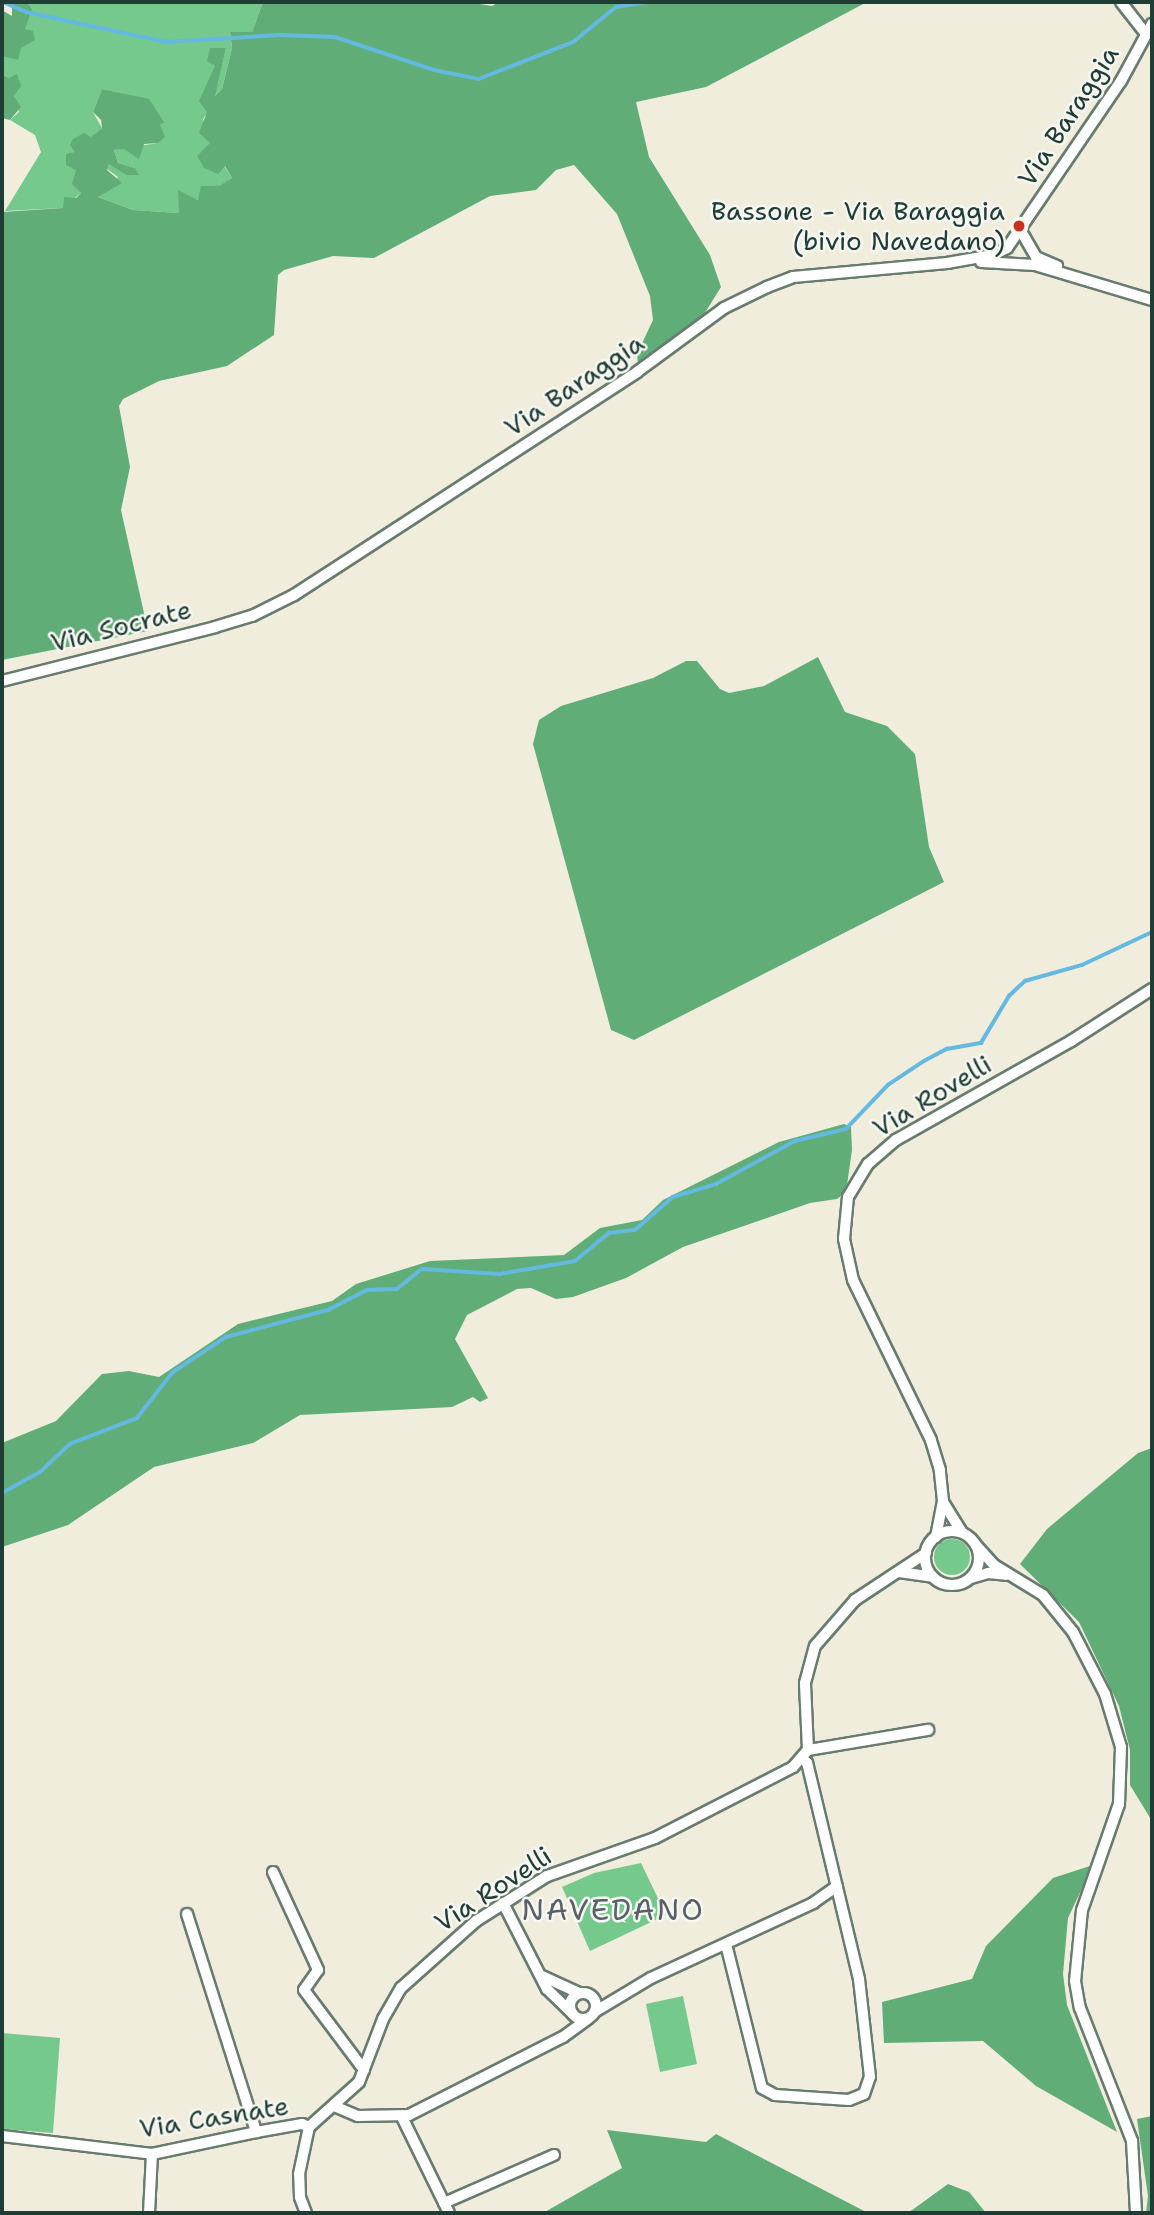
<!DOCTYPE html>
<style>
body{margin:0}
#map{position:relative;width:1154px;height:2215px;overflow:hidden;background:#f0eddc;font-family:"Shantell Sans",sans-serif}
div>[style]{position:absolute}
[style*='--x']{left:calc(var(--x)*1px);top:calc(var(--y)*1px);width:calc(var(--w)*1px);rotate:calc(var(--a)*1deg)}
.green>*{inset:0;background:#76c98c}
.round{border-radius:50%}
.forest>*{inset:0;background:#60ad78}
.stream>*{height:3.5px;margin:-1.75px;padding:0 1.75px;transform-origin:1.75px;border-radius:1.75px;background:#63b9e0}
.roads{filter:drop-shadow(2px 0 #687b6f) drop-shadow(-2px 0 #687b6f) drop-shadow(0 2px #687b6f) drop-shadow(0 -2px #687b6f)}
.minor>*{height:10px;margin:-5px;padding:0 5px;transform-origin:5px;border-radius:5px;background:#fff}
.minor>.ring{margin:-5px;padding:0;box-sizing:content-box;background:none;border:10px solid #fff;border-radius:50%}
.dots>*{width:19px;height:19px;translate:-50% -50%;box-sizing:border-box;border:4px solid #f6f6f2;border-radius:50%}
span{translate:-50% -50%;white-space:nowrap;text-align:center;line-height:1.15;-webkit-text-stroke:5px #f6f6f2;paint-order:stroke}
.street-label{font-size:26px;color:#1f3d34}
.poi-label{font-size:26px;color:#1f3d34}
.right{translate:-100% -50%;text-align:right}
.quarter-label{font-size:30px;color:#596068;letter-spacing:2px}
.frame{position:absolute;inset:0;border:4px solid #1f3d34;pointer-events:none}
</style>
<div id="map">
<div class="green">
<i style="clip-path:polygon(19px 2px,263px 2px,252px 32px,230px 33px,232px 48px,222px 89px,214px 97px,226px 48px,200px 101px,208px 112px,203px 119px,210px 143px,232px 178px,199px 200px,192px 198px,179px 213px,133px 210px,98px 197px,118px 177px,107px 169px,109px 163px,126px 175px,135px 168px,118px 163px,114px 150px,158px 143px,160px 125px,165px 123px,149px 100px,102px 89px,93px 112px,102px 128px,75px 152px,82px 192px,63px 208px,5px 211px,41px 152px,35px 135px,10px 120px,19px 112px,9px 78px,2px 74px,2px 56px,25px 29px,27px 3px)"></i>
<i class="round" style="left:934px;top:1539px;width:36px;height:36px"></i>
<i style="clip-path:polygon(641px 1863px,666px 1915px,590px 1951px,562px 1887px,594px 1873px)"></i>
<i style="clip-path:polygon(683px 1996px,697px 2064px,660px 2072px,646px 2004px)"></i>
<i style="clip-path:polygon(2px 2033px,60px 2038px,53px 2133px,2px 2129px)"></i>
</div>
<div class="forest">
<i style="clip-path:polygon(12px 2px,27px 3px,32px 9px,25px 29px,33px 31px,35px 40px,21px 48px,18px 60px,2px 56px,2px 10px,12px 16px)"></i>
<i style="clip-path:polygon(263px 2px,468px 2px,492px 6px,499px 2px,867px 2px,706px 87px,636px 102px,649px 157px,710px 255px,721px 287px,703px 316px,639px 373px,637px 354px,653px 320px,650px 296px,617px 214px,574px 165px,556px 170px,536px 190px,490px 196px,374px 258px,333px 256px,284px 270px,278px 275px,274px 335px,227px 366px,159px 381px,123px 399px,119px 406px,130px 467px,121px 510px,148px 631px,2px 660px,2px 212px,63px 208px,64px 197px,76px 198px,81px 193px,72px 184px,76px 170px,66px 165px,66px 154px,75px 152px,70px 145px,73px 139px,84px 133px,91px 137px,102px 128px,101px 120px,93px 112px,102px 89px,149px 99px,165px 123px,160px 125px,165px 137px,158px 143px,144px 144px,139px 159px,124px 149px,114px 150px,118px 163px,135px 168px,139px 175px,126px 175px,109px 164px,107px 170px,122px 183px,98px 197px,133px 210px,179px 213px,178px 190px,198px 200px,201px 186px,219px 186px,232px 178px,225px 166px,218px 174px,204px 168px,197px 156px,210px 143px,199px 133px,207px 112px,199px 101px,215px 66px,207px 61px,210px 48px,226px 48px,215px 96px,222px 89px,232px 48px,230px 32px,252px 32px)"></i>
<i style="clip-path:polygon(2px 74px,9px 78px,17px 74px,21px 86px,14px 96px,21px 107px,10px 120px,2px 118px)"></i>
<i style="clip-path:polygon(818px 657px,845px 712px,887px 726px,915px 754px,929px 847px,944px 882px,634px 1040px,611px 1030px,533px 744px,539px 720px,561px 706px,653px 678px,686px 661px,697px 661px,720px 689px,729px 693px,764px 686px)"></i>
<i style="clip-path:polygon(844px 1124px,851px 1127px,852px 1150px,846px 1192px,837px 1199px,810px 1203px,683px 1247px,626px 1278px,573px 1297px,556px 1299px,531px 1288px,517px 1289px,467px 1315px,455px 1339px,488px 1398px,480px 1402px,473px 1397px,452px 1407px,300px 1415px,253px 1443px,154px 1467px,68px 1525px,2px 1547px,2px 1443px,56px 1421px,102px 1374px,129px 1371px,159px 1377px,238px 1324px,332px 1301px,356px 1284px,430px 1261px,564px 1255px,600px 1228px,642px 1220px,663px 1200px,779px 1142px)"></i>
<i style="clip-path:polygon(1152px 1448px,1152px 1821px,1130px 1785px,1130px 1750px,1119px 1706px,1079px 1622px,1020px 1564px,1047px 1529px,1138px 1453px)"></i>
<i style="clip-path:polygon(1093px 1865px,1068px 1918px,1063px 1974px,1067px 2005px,1117px 2132px,1036px 2086px,983px 2041px,884px 2043px,882px 2002px,972px 1979px,986px 1946px,1053px 1878px)"></i>
<i style="clip-path:polygon(1152px 2116px,1152px 2213px,1146px 2213px,1148px 2196px,1137px 2119px)"></i>
<i style="clip-path:polygon(607px 2130px,706px 2142px,716px 2134px,868px 2213px,543px 2213px,622px 2168px)"></i>
<i style="clip-path:polygon(948px 2184px,969px 2192px,986px 2213px,908px 2213px)"></i>
</div>
<div class="stream">
<i style="--x:3;--y:2;--w:25;--a:23"></i>
<i style="--x:26;--y:12;--w:143;--a:12.1"></i>
<i style="--x:166;--y:42;--w:114;--a:-3.5"></i>
<i style="--x:280;--y:35;--w:55;--a:2.1"></i>
<i style="--x:335;--y:37;--w:104;--a:18.4"></i>
<i style="--x:434;--y:70;--w:46;--a:11.3"></i>
<i style="--x:479;--y:79;--w:101;--a:-21.5"></i>
<i style="--x:573;--y:42;--w:55;--a:-39.1"></i>
<i style="--x:616;--y:7;--w:33;--a:-9"></i>
<i style="--x:2;--y:1493;--w:43;--a:-28.9"></i>
<i style="--x:40;--y:1472;--w:41;--a:-43"></i>
<i style="--x:70;--y:1444;--w:72;--a:-21.2"></i>
<i style="--x:137;--y:1418;--w:58;--a:-52"></i>
<i style="--x:173;--y:1372;--w:64;--a:-33.4"></i>
<i style="--x:226;--y:1337;--w:106;--a:-14.8"></i>
<i style="--x:328;--y:1310;--w:44;--a:-27.1"></i>
<i style="--x:367;--y:1290;--w:30;--a:-2"></i>
<i style="--x:397;--y:1289;--w:32;--a:-39"></i>
<i style="--x:422;--y:1269;--w:78;--a:3.7"></i>
<i style="--x:500;--y:1274;--w:76;--a:-9.8"></i>
<i style="--x:575;--y:1261;--w:44;--a:-39.5"></i>
<i style="--x:609;--y:1233;--w:26;--a:-7"></i>
<i style="--x:635;--y:1230;--w:50;--a:-41"></i>
<i style="--x:673;--y:1197;--w:45;--a:-16.8"></i>
<i style="--x:716;--y:1184;--w:90;--a:-28.6"></i>
<i style="--x:795;--y:1141;--w:52;--a:-13.2"></i>
<i style="--x:846;--y:1129;--w:61;--a:-46.3"></i>
<i style="--x:888;--y:1085;--w:43;--a:-33.7"></i>
<i style="--x:924;--y:1061;--w:26;--a:-28"></i>
<i style="--x:947;--y:1049;--w:35;--a:-10"></i>
<i style="--x:981;--y:1043;--w:55;--a:-59.2"></i>
<i style="--x:1009;--y:996;--w:22;--a:-43"></i>
<i style="--x:1025;--y:981;--w:59;--a:-15.7"></i>
<i style="--x:1082;--y:965;--w:77;--a:-25.2"></i>
</div>
<div class="roads">
<div class="minor">
<i style="--x:1121;--y:2;--w:41;--a:52"></i>
<i style="--x:1021;--y:231;--w:30;--a:60"></i>
<i style="--x:1036;--y:257;--w:23;--a:23"></i>
<i style="--x:981;--y:262;--w:54;--a:3.2"></i>
<i style="--x:1035;--y:265;--w:122;--a:16.7"></i>
<i style="--x:2;--y:681;--w:220;--a:-14.2"></i>
<i style="--x:215;--y:627;--w:39;--a:-17"></i>
<i style="--x:252;--y:616;--w:47;--a:-26.6"></i>
<i style="--x:294;--y:595;--w:409;--a:-33"></i>
<i style="--x:637;--y:372;--w:108;--a:-36.3"></i>
<i style="--x:724;--y:308;--w:48;--a:-26"></i>
<i style="--x:767;--y:287;--w:28;--a:-21"></i>
<i style="--x:793;--y:277;--w:155;--a:-5.2"></i>
<i style="--x:947;--y:263;--w:47;--a:-9.9"></i>
<i style="--x:993;--y:255;--w:16;--a:-27"></i>
<i style="--x:1007;--y:248;--w:202;--a:-55.7"></i>
<i style="--x:1121;--y:81;--w:65;--a:-61.5"></i>
<i style="--x:943;--y:1502;--w:36;--a:58"></i>
<i class="ring" style="left:925px;top:1531px;width:44px;height:44px"></i>
<i style="--x:936;--y:1537;--w:37;--a:-79"></i>
<i style="--x:943;--y:1501;--w:31;--a:-96"></i>
<i style="--x:940;--y:1470;--w:31;--a:-107"></i>
<i style="--x:931;--y:1440;--w:178;--a:-116"></i>
<i style="--x:853;--y:1280;--w:42;--a:-102.4"></i>
<i style="--x:844;--y:1239;--w:42;--a:-84.6"></i>
<i style="--x:848;--y:1197;--w:39;--a:-59"></i>
<i style="--x:868;--y:1164;--w:37;--a:-41"></i>
<i style="--x:896;--y:1140;--w:201;--a:-29.5"></i>
<i style="--x:1071;--y:1041;--w:96;--a:-32.7"></i>
<i style="--x:976;--y:1545;--w:27;--a:48"></i>
<i style="--x:994;--y:1565;--w:57;--a:31.5"></i>
<i style="--x:1043;--y:1595;--w:48;--a:51"></i>
<i style="--x:1073;--y:1632;--w:70;--a:62.7"></i>
<i style="--x:1105;--y:1694;--w:55;--a:73.2"></i>
<i style="--x:1121;--y:1747;--w:57;--a:92"></i>
<i style="--x:1119;--y:1804;--w:112;--a:109.2"></i>
<i style="--x:1082;--y:1910;--w:71;--a:95.6"></i>
<i style="--x:1075;--y:1981;--w:27;--a:80"></i>
<i style="--x:1080;--y:2008;--w:143;--a:68.6"></i>
<i style="--x:1132;--y:2141;--w:72;--a:86.8"></i>
<i style="--x:899;--y:1572;--w:34;--a:8"></i>
<i style="--x:971;--y:1578;--w:18;--a:-16"></i>
<i style="--x:988;--y:1573;--w:18;--a:6"></i>
<i style="--x:808;--y:1750;--w:122;--a:-9.5"></i>
<i style="--x:273;--y:1872;--w:108;--a:65.3"></i>
<i style="--x:318;--y:1970;--w:24;--a:125"></i>
<i style="--x:304;--y:1990;--w:100;--a:53.1"></i>
<i style="--x:503;--y:1903;--w:97;--a:62.9"></i>
<i style="--x:547;--y:1989;--w:36;--a:44"></i>
<i style="--x:187;--y:1914;--w:229;--a:72.4"></i>
<i style="--x:726;--y:1944;--w:148;--a:76"></i>
<i style="--x:762;--y:2088;--w:15;--a:28"></i>
<i style="--x:775;--y:2095;--w:74;--a:3.9"></i>
<i style="--x:849;--y:2100;--w:16;--a:-22"></i>
<i style="--x:864;--y:2094;--w:18;--a:-71"></i>
<i style="--x:870;--y:2077;--w:99;--a:-96.4"></i>
<i style="--x:859;--y:1979;--w:222;--a:-103.5"></i>
<i style="--x:807;--y:1763;--w:7;--a:-135"></i>
<i style="--x:542;--y:1976;--w:41;--a:24.7"></i>
<i class="ring" style="left:570px;top:1993px;width:16px;height:16px"></i>
<i style="--x:596;--y:2011;--w:64;--a:-31"></i>
<i style="--x:651;--y:1978;--w:179;--a:-24.8"></i>
<i style="--x:813;--y:1903;--w:29;--a:-35"></i>
<i style="--x:334;--y:2106;--w:26;--a:23"></i>
<i style="--x:358;--y:2116;--w:51;--a:-1.1"></i>
<i style="--x:409;--y:2115;--w:173;--a:-26.9"></i>
<i style="--x:563;--y:2037;--w:31;--a:-36"></i>
<i style="--x:402;--y:2117;--w:107;--a:63.9"></i>
<i style="--x:2;--y:2136;--w:151;--a:6.8"></i>
<i style="--x:152;--y:2154;--w:106;--a:-11.9"></i>
<i style="--x:256;--y:2132;--w:47;--a:-9.9"></i>
<i style="--x:302;--y:2124;--w:8;--a:23"></i>
<i style="--x:444;--y:2203;--w:120;--a:-23.6"></i>
<i style="--x:149;--y:2213;--w:59;--a:-87.1"></i>
<i style="--x:306;--y:2213;--w:17;--a:-111"></i>
<i style="--x:300;--y:2197;--w:23;--a:-92"></i>
<i style="--x:299;--y:2174;--w:48;--a:-78"></i>
<i style="--x:309;--y:2127;--w:67;--a:-42"></i>
<i style="--x:359;--y:2082;--w:67;--a:-69.1"></i>
<i style="--x:383;--y:2019;--w:36;--a:-60"></i>
<i style="--x:401;--y:1988;--w:101;--a:-41.8"></i>
<i style="--x:476;--y:1921;--w:84;--a:-32.4"></i>
<i style="--x:547;--y:1876;--w:114;--a:-19.4"></i>
<i style="--x:655;--y:1838;--w:155;--a:-27.2"></i>
<i style="--x:793;--y:1767;--w:23;--a:-49"></i>
<i style="--x:808;--y:1750;--w:67;--a:-92.6"></i>
<i style="--x:805;--y:1683;--w:38;--a:-75"></i>
<i style="--x:815;--y:1646;--w:61;--a:-49"></i>
<i style="--x:855;--y:1600;--w:85;--a:-33.5"></i>
</div>
</div>
<div class="dots">
<i style="left:1019px;top:226px;background:#c8321e"></i>
</div>
<div class="street-label">
<span style="left:1068px;top:116px;rotate:-57deg">Via Baraggia</span>
<span style="left:574px;top:385px;rotate:-34deg">Via Baraggia</span>
<span style="left:121px;top:626px;rotate:-14deg">Via Socrate</span>
<span style="left:932px;top:1096px;rotate:-31deg">Via Rovelli</span>
<span style="left:493px;top:1889px;rotate:-33deg">Via Rovelli</span>
<span style="left:214px;top:2117px;rotate:-9deg">Via Casnate</span>
</div>
<div class="poi-label">
<span class="right" style="left:1005px;top:226px">Bassone - Via Baraggia<br>(bivio Navedano)</span>
</div>
<div class="quarter-label">
<span style="left:613px;top:1910px">NAVEDANO</span>
</div>
<div class="frame"></div>
</div>
